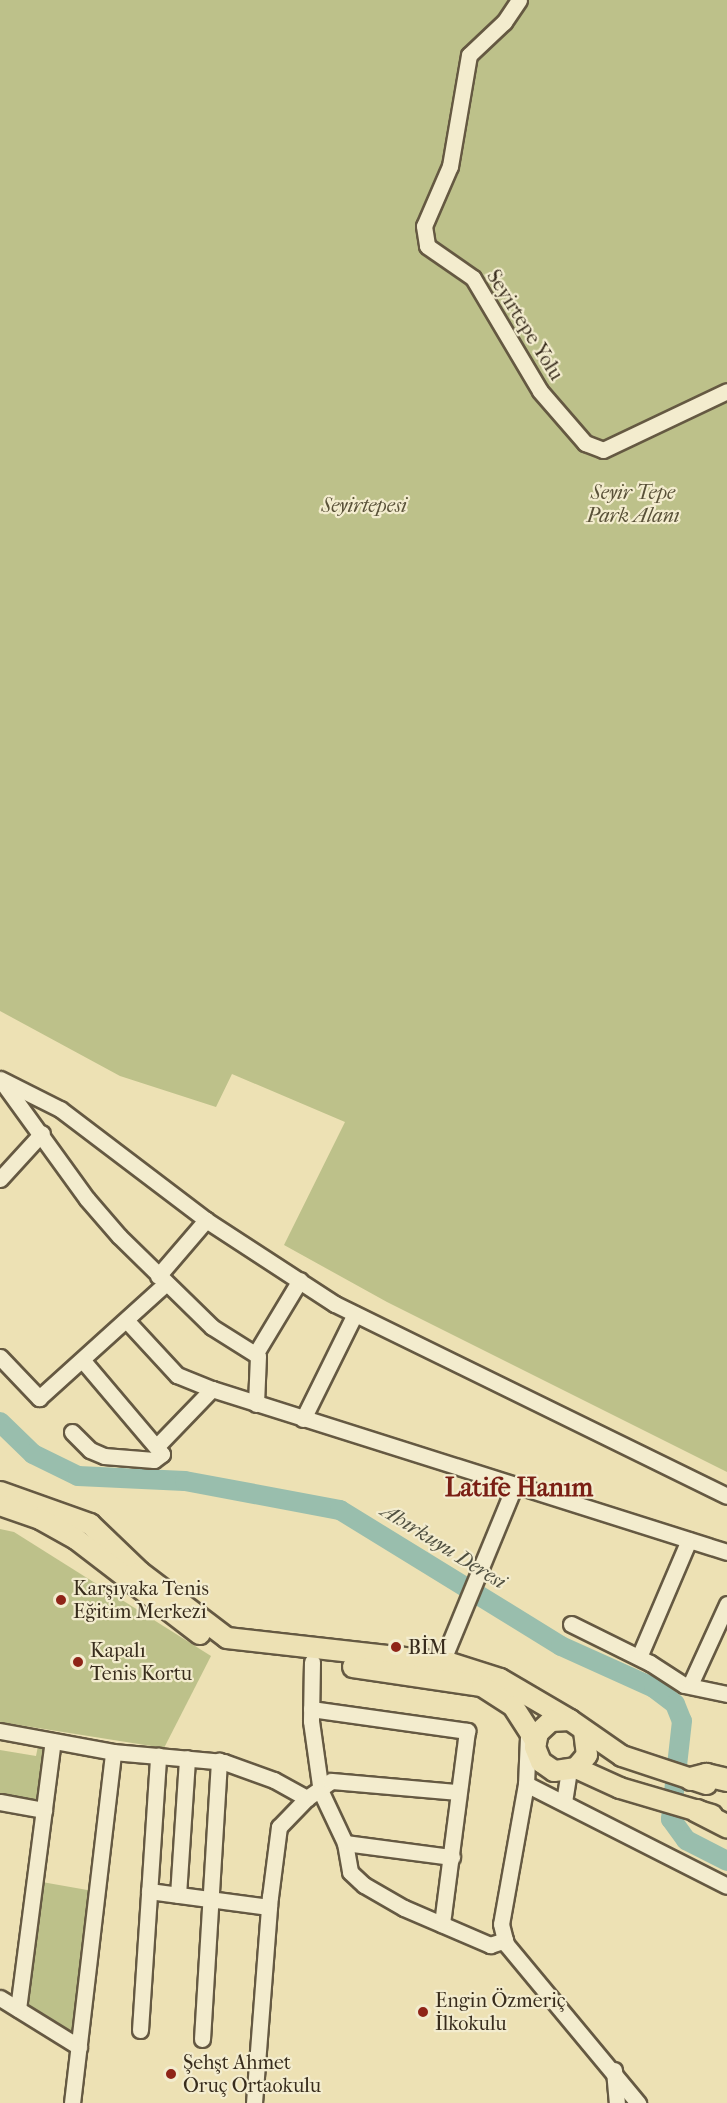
<!DOCTYPE html>
<meta charset="utf-8">
<style>
body{margin:0}
#map{position:relative;width:727px;height:2103px;overflow:hidden;background:#ede1b4;font-family:"IM FELL French Canon",serif}
div>[style]{position:absolute}
[style*='--x']{left:calc(var(--x)*1px);top:calc(var(--y)*1px);width:calc(var(--w)*1px);rotate:calc(var(--a)*1deg)}
.green>*{inset:0;background:#bdc18a}
.river>*{height:20px;margin:-10px;padding:0 10px;transform-origin:10px;border-radius:10px;background:#99bead}
.roads{filter:drop-shadow(2px 0 #655942) drop-shadow(-2px 0 #655942) drop-shadow(0 2px #655942) drop-shadow(0 -2px #655942)}
.minor>*{height:15px;margin:-7.5px;padding:0 7.5px;transform-origin:7.5px;border-radius:7.5px;background:#f3ecce}
.major>*{height:20px;margin:-10px;padding:0 10px;transform-origin:10px;border-radius:10px;background:#ede1b4}
.highway>*{height:22px;margin:-11px;padding:0 11px;transform-origin:11px;border-radius:11px;background:#ede1b4}
.dots>*{width:16px;height:16px;translate:-50% -50%;box-sizing:border-box;border:3px solid #f3ecce;border-radius:50%}
span{translate:-50% -50%;white-space:nowrap;text-align:center;line-height:1.15;-webkit-text-stroke:4.5px #f3ecce;paint-order:stroke}
.street-label{font-size:20px;color:#382c1c}
.park-label{font-size:20px;color:#595138;font-style:italic}
.poi-label{font-size:20px;color:#382c1c}
.left{translate:0 -50%;text-align:left}
.water-label{font-size:21px;color:#505040;font-style:italic}
.district-label{font-size:26px;color:#7a1f14;font-weight:700}
</style>
<div id="map">
<div class="green">
<i style="clip-path:polygon(0 0,727px 0,727px 1472px,387px 1302px,284px 1245px,345px 1122px,232px 1074px,216px 1107px,120px 1076px,0 1011px)"></i>
<i style="clip-path:polygon(0 1529px,14px 1532px,211px 1656px,164px 1748px,0 1722px)"></i>
<i style="clip-path:polygon(38px 1746px,47px 1747px,38px 1801px,0 1794px,0 1750px,36px 1756px)"></i>
<i style="clip-path:polygon(42px 1882px,93px 1891px,75px 2039px,28px 2007px)"></i>
</div>
<div class="river">
<i style="--x:0;--y:1422;--w:46;--a:44.1"></i>
<i style="--x:33;--y:1454;--w:50;--a:26.1"></i>
<i style="--x:78;--y:1476;--w:107;--a:2.7"></i>
<i style="--x:185;--y:1481;--w:158;--a:10.6"></i>
<i style="--x:340;--y:1510;--w:259;--a:31.6"></i>
<i style="--x:561;--y:1646;--w:102;--a:24.3"></i>
<i style="--x:654;--y:1688;--w:26;--a:37"></i>
<i style="--x:675;--y:1704;--w:18;--a:68"></i>
<i style="--x:682;--y:1721;--w:99;--a:96.4"></i>
<i style="--x:671;--y:1819;--w:26;--a:54"></i>
<i style="--x:686;--y:1840;--w:46;--a:27.1"></i>
</div>
<div class="roads">
<div class="minor">
<i style="--x:519;--y:0;--w:27;--a:124"></i>
<i style="--x:504;--y:22;--w:48;--a:136.7"></i>
<i style="--x:469;--y:55;--w:113;--a:99.7"></i>
<i style="--x:450;--y:166;--w:65;--a:113.4"></i>
<i style="--x:424;--y:226;--w:20;--a:81"></i>
<i style="--x:427;--y:246;--w:56;--a:34.8"></i>
<i style="--x:473;--y:278;--w:131;--a:59.3"></i>
<i style="--x:540;--y:391;--w:69;--a:49.1"></i>
<i style="--x:585;--y:443;--w:19;--a:21"></i>
<i style="--x:603;--y:450;--w:137;--a:-25.4"></i>
<i style="--x:0;--y:1079;--w:67;--a:26.6"></i>
<i style="--x:60;--y:1109;--w:183;--a:37.2"></i>
<i style="--x:206;--y:1220;--w:154;--a:33.1"></i>
<i style="--x:335;--y:1304;--w:436;--a:26.1"></i>
<i style="--x:3;--y:1083;--w:143;--a:54.1"></i>
<i style="--x:87;--y:1199;--w:49;--a:49.1"></i>
<i style="--x:119;--y:1236;--w:130;--a:44.4"></i>
<i style="--x:212;--y:1327;--w:54;--a:32.2"></i>
<i style="--x:258;--y:1356;--w:48;--a:92.4"></i>
<i style="--x:0;--y:1179;--w:62;--a:-47.6"></i>
<i style="--x:158;--y:1276;--w:74;--a:-49.4"></i>
<i style="--x:127;--y:1321;--w:74;--a:47.2"></i>
<i style="--x:177;--y:1375;--w:38;--a:22"></i>
<i style="--x:212;--y:1389;--w:540;--a:17.56"></i>
<i style="--x:256;--y:1353;--w:85;--a:-58.9"></i>
<i style="--x:0;--y:1357;--w:57;--a:46.4"></i>
<i style="--x:39;--y:1398;--w:170;--a:-42.1"></i>
<i style="--x:303;--y:1419;--w:117;--a:-63.7"></i>
<i style="--x:72;--y:1432;--w:25;--a:45"></i>
<i style="--x:90;--y:1450;--w:15;--a:23"></i>
<i style="--x:104;--y:1456;--w:50;--a:4.6"></i>
<i style="--x:154;--y:1460;--w:10;--a:-37"></i>
<i style="--x:162;--y:1454;--w:122;--a:-130.3"></i>
<i style="--x:158;--y:1445;--w:78;--a:-46"></i>
<i style="--x:571;--y:1624;--w:88;--a:26.3"></i>
<i style="--x:650;--y:1663;--w:40;--a:32.9"></i>
<i style="--x:684;--y:1685;--w:44;--a:11.8"></i>
<i style="--x:639;--y:1657;--w:127;--a:-66.9"></i>
<i style="--x:312;--y:1662;--w:59;--a:91"></i>
<i style="--x:311;--y:1721;--w:72;--a:82"></i>
<i style="--x:321;--y:1792;--w:56;--a:64.8"></i>
<i style="--x:345;--y:1843;--w:29;--a:80"></i>
<i style="--x:350;--y:1872;--w:19;--a:43"></i>
<i style="--x:364;--y:1885;--w:46;--a:29.9"></i>
<i style="--x:404;--y:1908;--w:94;--a:23.3"></i>
<i style="--x:490;--y:1945;--w:16;--a:-18"></i>
<i style="--x:442;--y:1662;--w:191;--a:-67.6"></i>
<i style="--x:690;--y:1685;--w:89;--a:-65.4"></i>
<i style="--x:311;--y:1709;--w:158;--a:8"></i>
<i style="--x:467;--y:1731;--w:195;--a:97.4"></i>
<i style="--x:0;--y:1731;--w:115;--a:10.5"></i>
<i style="--x:113;--y:1752;--w:111;--a:5.1"></i>
<i style="--x:224;--y:1762;--w:53;--a:19.8"></i>
<i style="--x:274;--y:1780;--w:38;--a:29"></i>
<i style="--x:528;--y:1737;--w:47;--a:92.4"></i>
<i style="--x:526;--y:1784;--w:142;--a:100.1"></i>
<i style="--x:501;--y:1924;--w:21;--a:76"></i>
<i style="--x:506;--y:1944;--w:207;--a:50.3"></i>
<i style="--x:526;--y:1784;--w:225;--a:26.9"></i>
<i style="--x:0;--y:1802;--w:45;--a:10.3"></i>
<i style="--x:564;--y:1802;--w:31;--a:-81"></i>
<i style="--x:345;--y:1843;--w:108;--a:7.5"></i>
<i style="--x:149;--y:1891;--w:121;--a:7.6"></i>
<i style="--x:178;--y:1895;--w:137;--a:-86.2"></i>
<i style="--x:0;--y:1998;--w:93;--a:31.8"></i>
<i style="--x:18;--y:2009;--w:270;--a:-82.6"></i>
<i style="--x:140;--y:2030;--w:275;--a:-86.2"></i>
<i style="--x:202;--y:2039;--w:279;--a:-86.5"></i>
<i style="--x:614;--y:2070;--w:33;--a:85"></i>
<i style="--x:72;--y:2103;--w:353;--a:-83.3"></i>
<i style="--x:254;--y:2103;--w:207;--a:-85.6"></i>
<i style="--x:270;--y:1897;--w:71;--a:-82.7"></i>
<i style="--x:279;--y:1827;--w:40;--a:-46"></i>
<i style="--x:307;--y:1798;--w:29;--a:-35"></i>
<i style="--x:331;--y:1781;--w:126;--a:5"></i>
</div>
<div class="major">
<i style="--x:0;--y:1492;--w:96;--a:19.6"></i>
<i style="--x:90;--y:1524;--w:69;--a:43.8"></i>
<i style="--x:140;--y:1572;--w:109;--a:37.2"></i>
<i style="--x:227;--y:1638;--w:224;--a:6.4"></i>
<i style="--x:450;--y:1663;--w:52;--a:17.7"></i>
<i style="--x:500;--y:1679;--w:81;--a:30.4"></i>
<i style="--x:0;--y:1505;--w:42;--a:19.3"></i>
<i style="--x:40;--y:1519;--w:41;--a:29.1"></i>
<i style="--x:76;--y:1539;--w:156;--a:37.5"></i>
<i style="--x:353;--y:1667;--w:130;--a:8.4"></i>
<i style="--x:482;--y:1686;--w:37;--a:33"></i>
<i style="--x:513;--y:1706;--w:43;--a:57.4"></i>
<i style="--x:584;--y:1731;--w:24;--a:83"></i>
<i style="--x:587;--y:1755;--w:17;--a:130"></i>
<i style="--x:576;--y:1768;--w:22;--a:172"></i>
<i style="--x:554;--y:1771;--w:16;--a:-145"></i>
<i style="--x:541;--y:1762;--w:16;--a:-112"></i>
<i style="--x:535;--y:1747;--w:14;--a:-78"></i>
<i style="--x:538;--y:1733;--w:18;--a:-43"></i>
<i style="--x:551;--y:1721;--w:19;--a:-3"></i>
<i style="--x:570;--y:1720;--w:63;--a:34.7"></i>
<i style="--x:622;--y:1756;--w:89;--a:18.4"></i>
<i style="--x:576;--y:1768;--w:48;--a:24.4"></i>
<i style="--x:620;--y:1788;--w:96;--a:16.4"></i>
</div>
<div class="highway">
<i style="--x:691;--y:1779;--w:16;--a:-15"></i>
<i style="--x:706;--y:1775;--w:22;--a:13"></i>
<i style="--x:697;--y:1811;--w:34;--a:27"></i>
</div>
</div>
<div class="dots">
<i style="left:61px;top:1600px;background:#8f2418"></i>
<i style="left:396px;top:1647px;background:#8f2418"></i>
<i style="left:78px;top:1662px;background:#8f2418"></i>
<i style="left:423px;top:2012px;background:#8f2418"></i>
<i style="left:171px;top:2074px;background:#8f2418"></i>
</div>
<div class="street-label">
<span style="left:525px;top:325px;rotate:58deg">Seyirtepe Yolu</span>
</div>
<div class="park-label">
<span style="left:633px;top:504px">Seyir Tepe<br>Park Alanı</span>
<span style="left:364px;top:505px">Seyirtepesi</span>
</div>
<div class="poi-label">
<span class="left" style="left:73px;top:1600px">Karşıyaka Tenis<br>Eğitim Merkezi</span>
<span class="left" style="left:408px;top:1647px">BİM</span>
<span class="left" style="left:90px;top:1662px">Kapalı<br>Tenis Kortu</span>
<span class="left" style="left:435px;top:2012px">Engin Özmeriç<br>İlkokulu</span>
<span class="left" style="left:183px;top:2074px">Şehşt Ahmet<br>Oruç Ortaokulu</span>
</div>
<div class="water-label">
<span style="left:444px;top:1546px;rotate:32deg">Ahırkuyu Deresi</span>
</div>
<div class="district-label">
<span style="left:519px;top:1488px">Latife Hanım</span>
</div>
</div>
